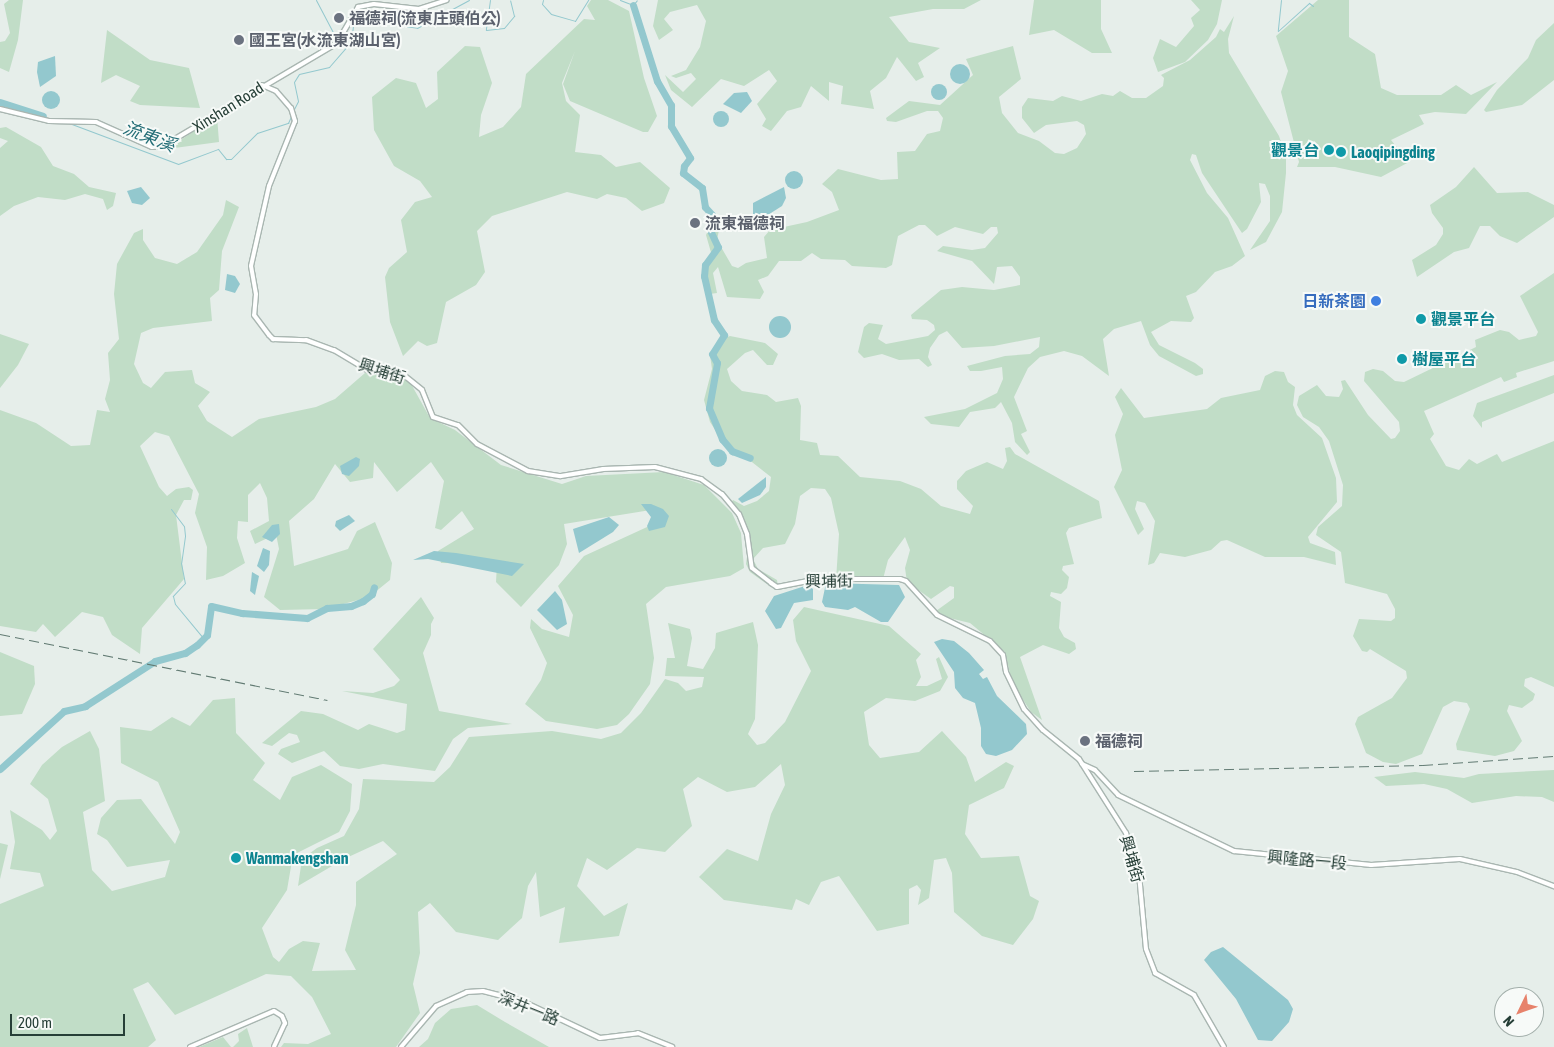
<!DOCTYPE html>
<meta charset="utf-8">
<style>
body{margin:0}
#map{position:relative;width:1554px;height:1047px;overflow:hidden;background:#e6eeea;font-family:"Asap Condensed","Noto Sans TC",sans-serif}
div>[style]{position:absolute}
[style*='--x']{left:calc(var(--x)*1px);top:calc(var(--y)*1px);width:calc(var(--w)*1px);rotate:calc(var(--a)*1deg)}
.green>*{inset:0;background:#c1ddc7}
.water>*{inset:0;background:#93c8ce}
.round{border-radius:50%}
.stream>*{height:1px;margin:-0.5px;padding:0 0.5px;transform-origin:0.5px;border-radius:0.5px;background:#93c8ce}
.river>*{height:7px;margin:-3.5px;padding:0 3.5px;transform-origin:3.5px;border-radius:3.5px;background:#93c8ce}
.roads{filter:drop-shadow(1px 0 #a9b6b1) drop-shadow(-1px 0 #a9b6b1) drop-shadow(0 1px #a9b6b1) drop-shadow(0 -1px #a9b6b1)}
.tertiary>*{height:4px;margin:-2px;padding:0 2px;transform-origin:2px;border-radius:2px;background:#fff}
.rail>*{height:1px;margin-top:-0.5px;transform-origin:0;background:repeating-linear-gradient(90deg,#617a72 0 10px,transparent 0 15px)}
.dots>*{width:14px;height:14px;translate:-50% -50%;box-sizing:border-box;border:2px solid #f7faf8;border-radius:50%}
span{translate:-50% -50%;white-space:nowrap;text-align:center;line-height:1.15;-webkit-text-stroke:4px #f7faf8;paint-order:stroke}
.worship-label{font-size:16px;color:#5b616d;font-weight:700}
.left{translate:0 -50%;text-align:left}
.street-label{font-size:16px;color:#263f37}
.culture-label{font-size:16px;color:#0d838f;font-weight:700}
.right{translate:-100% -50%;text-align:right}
.shop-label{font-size:16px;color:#366cbe;font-weight:700}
.water-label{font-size:18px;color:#246e77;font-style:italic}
.north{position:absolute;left:1494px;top:987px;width:50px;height:50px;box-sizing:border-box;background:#f7faf8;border:1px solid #a3afab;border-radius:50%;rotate:228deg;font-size:14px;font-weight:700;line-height:20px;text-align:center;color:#263f37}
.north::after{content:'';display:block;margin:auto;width:18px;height:22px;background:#e7826b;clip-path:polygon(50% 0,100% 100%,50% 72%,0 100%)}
.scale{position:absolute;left:10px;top:1014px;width:115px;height:22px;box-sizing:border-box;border:2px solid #263f37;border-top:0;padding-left:6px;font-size:15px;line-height:18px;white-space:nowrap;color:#263f37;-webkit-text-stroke:4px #f7faf8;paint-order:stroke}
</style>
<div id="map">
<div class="green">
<i style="clip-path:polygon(9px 0,23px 0,18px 40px,9px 72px,0 68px,0 42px,5px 41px,10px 33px,4px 4px)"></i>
<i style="clip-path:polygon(591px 0,608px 0,629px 11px,644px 78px,657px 116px,648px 132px,643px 132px,570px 101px,563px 84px,575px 51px,562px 83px,566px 101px,580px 115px,575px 152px,601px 155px,616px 167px,640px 162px,670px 188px,664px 203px,642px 211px,626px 198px,607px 194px,597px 199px,567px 192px,492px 216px,477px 231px,485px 272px,476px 285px,446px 302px,437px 343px,427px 346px,418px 341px,403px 356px,390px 322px,385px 277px,389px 268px,407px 252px,401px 220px,415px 202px,432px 197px,420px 181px,394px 166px,374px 130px,372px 97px,396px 78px,416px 83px,426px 108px,438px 99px,437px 72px,465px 46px,480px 47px,492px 83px,481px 115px,479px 137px,503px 127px,521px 107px,526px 74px,584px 19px,595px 20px,587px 6px)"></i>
<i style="clip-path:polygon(658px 0,981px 0,964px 9px,933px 9px,889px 17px,909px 42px,940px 48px,918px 63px,924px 77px,916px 81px,897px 57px,886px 78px,870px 91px,874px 109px,841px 104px,843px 86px,829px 82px,829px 101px,811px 86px,801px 107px,787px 111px,771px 131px,762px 126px,766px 119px,757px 104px,777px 81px,769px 70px,744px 86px,721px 79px,692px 107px,671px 90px,665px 75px,683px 92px,696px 79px,691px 73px,676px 78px,671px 76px,686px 70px,700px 47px,706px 21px,697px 5px,670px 12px,664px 19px,673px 30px,659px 40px,653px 26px)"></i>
<i style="clip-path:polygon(1034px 0,1101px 0,1101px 29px,1112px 53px,1092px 53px,1054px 30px,1029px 35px)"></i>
<i style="clip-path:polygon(1191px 0,1222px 0,1217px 24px,1208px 40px,1185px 62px,1158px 72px,1153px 58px,1160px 39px,1176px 47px,1194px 26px,1191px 18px,1200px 10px)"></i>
<i style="clip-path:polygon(1318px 0,1349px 0,1349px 37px,1375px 54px,1381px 88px,1397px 95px,1441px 95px,1456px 85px,1471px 95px,1497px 82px,1466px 114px,1435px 112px,1419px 115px,1424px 124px,1391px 140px,1409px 162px,1381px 177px,1335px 167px,1297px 167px,1299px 162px,1281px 92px,1288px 71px,1276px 36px)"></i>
<i style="clip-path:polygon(1234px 16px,1228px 39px,1229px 53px,1279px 136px,1286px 157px,1286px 173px,1282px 212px,1266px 242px,1250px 250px,1270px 221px,1270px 196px,1265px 184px,1259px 183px,1261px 202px,1247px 229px,1242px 233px,1202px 173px,1196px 155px,1192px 154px,1190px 160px,1207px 193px,1228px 218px,1245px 256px,1232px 266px,1215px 272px,1196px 292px,1186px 296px,1194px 318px,1191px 322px,1171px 321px,1151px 332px,1159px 345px,1195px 363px,1203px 369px,1203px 374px,1196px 376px,1159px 356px,1150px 345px,1141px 321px,1114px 329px,1103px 339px,1109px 376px,1082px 356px,1064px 351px,1040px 357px,1028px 368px,1014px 397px,1027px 431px,1021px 434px,1030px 452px,1027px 455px,1015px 442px,1012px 423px,1001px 402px,995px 408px,970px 412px,959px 427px,931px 424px,924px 417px,965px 409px,997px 393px,1003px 379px,1002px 367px,981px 371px,970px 371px,967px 366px,1005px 356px,1030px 354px,1039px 347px,1040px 337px,994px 346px,962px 348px,947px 331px,939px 335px,930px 348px,928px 357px,932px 365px,928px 367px,919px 359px,899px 360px,882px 354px,864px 358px,858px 352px,864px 327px,869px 323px,883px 325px,878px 339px,886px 344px,928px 336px,935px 330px,934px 325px,927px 320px,912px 319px,911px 315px,941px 290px,962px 287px,994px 290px,1020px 285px,1020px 277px,1012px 266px,997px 267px,994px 284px,972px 261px,937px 251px,943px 246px,972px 250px,985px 248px,998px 233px,997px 227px,991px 227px,983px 234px,955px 227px,937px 236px,925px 225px,919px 225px,898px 236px,892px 265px,886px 268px,852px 266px,845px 260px,821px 259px,812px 253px,801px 261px,779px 261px,768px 276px,758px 280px,764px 292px,760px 299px,727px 297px,718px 267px,713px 273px,717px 293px,710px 294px,706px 287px,703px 265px,712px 256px,706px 235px,714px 218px,719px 230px,717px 240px,732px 266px,738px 268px,746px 263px,767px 258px,764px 237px,770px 230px,807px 222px,839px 210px,832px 192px,822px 184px,838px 169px,881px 180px,898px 179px,897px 152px,915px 151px,927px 134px,940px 131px,943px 118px,938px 111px,927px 111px,896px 122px,887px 121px,886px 118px,909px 101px,940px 105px,973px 75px,966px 59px,1013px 46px,1021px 79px,999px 97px,1002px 113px,1018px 133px,1039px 141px,1055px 153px,1064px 154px,1077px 148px,1086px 134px,1084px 125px,1077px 121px,1046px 125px,1034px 133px,1022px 118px,1022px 107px,1028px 98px,1053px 101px,1062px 96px,1081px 101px,1102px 94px,1113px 96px,1120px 91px,1132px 98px,1146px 98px,1163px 86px,1164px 78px,1161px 75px,1190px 60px,1216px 37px,1220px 29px,1224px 32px)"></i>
<i style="clip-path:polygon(1554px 23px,1554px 80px,1522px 105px,1486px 112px,1484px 110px,1497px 90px,1528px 58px,1536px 40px)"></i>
<i style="clip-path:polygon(107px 30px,150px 60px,189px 68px,200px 108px,140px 105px,130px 101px,140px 86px,116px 75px,101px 83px)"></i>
<i style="clip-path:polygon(217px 116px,219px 142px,167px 149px)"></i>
<i style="clip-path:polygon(6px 127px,41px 147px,53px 166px,74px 174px,89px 187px,116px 193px,113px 206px,107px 210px,103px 199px,85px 194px,65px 200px,38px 197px,14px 206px,0 216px,0 148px,8px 141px,0 138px,0 128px)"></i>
<i style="clip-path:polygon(1474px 167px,1497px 193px,1528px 192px,1554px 205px,1554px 217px,1517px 243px,1500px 236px,1490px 226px,1480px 226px,1469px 248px,1454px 252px,1417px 277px,1412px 260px,1436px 245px,1443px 234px,1443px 228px,1432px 213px,1430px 205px,1456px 187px)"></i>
<i style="clip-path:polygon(226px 200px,239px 207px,222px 251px,219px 290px,210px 298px,212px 321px,153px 328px,141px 333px,134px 364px,143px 383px,151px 388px,165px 372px,192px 370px,195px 383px,210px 392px,198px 406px,207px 421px,232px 437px,259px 419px,316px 407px,335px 399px,365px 373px,390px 374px,410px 382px,430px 418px,455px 430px,501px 465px,562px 484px,586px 476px,664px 472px,704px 485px,732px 513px,741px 533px,744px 568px,730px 576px,666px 587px,646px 604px,654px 658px,650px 684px,629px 714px,617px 725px,597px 729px,546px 721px,525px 704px,541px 680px,547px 663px,530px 628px,531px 619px,542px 629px,569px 637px,573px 615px,558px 586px,584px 556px,658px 522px,657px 509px,564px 524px,567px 544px,559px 565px,521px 607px,496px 582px,497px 564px,441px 563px,438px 551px,474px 529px,462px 511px,441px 530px,435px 528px,444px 481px,431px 462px,397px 492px,374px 462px,373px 478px,350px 482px,335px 464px,314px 499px,289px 521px,294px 566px,348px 549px,357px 531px,375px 522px,392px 563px,390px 580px,369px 597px,325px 609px,280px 610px,264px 597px,279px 549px,276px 534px,255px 544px,250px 531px,269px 521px,267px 498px,260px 483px,248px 495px,248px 522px,238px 521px,237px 538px,245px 563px,223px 576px,206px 580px,207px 547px,195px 513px,199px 494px,169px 436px,155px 432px,140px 446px,159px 487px,167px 496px,176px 489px,189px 487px,193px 490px,191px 500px,184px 500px,176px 515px,184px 579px,142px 628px,140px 654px,112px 635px,103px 617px,82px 612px,55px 637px,43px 624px,36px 632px,0 626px,0 410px,36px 423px,71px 446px,90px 445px,97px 410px,110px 412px,105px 399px,110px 380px,108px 353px,119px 339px,114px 294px,117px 264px,134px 233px,143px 229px,143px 240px,155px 258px,177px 264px,197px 252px,223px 215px)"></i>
<i style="clip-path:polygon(1554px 273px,1554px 361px,1516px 373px,1517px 377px,1504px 382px,1501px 377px,1424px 411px,1434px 434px,1430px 439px,1446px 466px,1459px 470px,1469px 459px,1477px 464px,1497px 454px,1502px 462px,1554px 441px,1554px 687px,1531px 677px,1525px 679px,1524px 686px,1535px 694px,1533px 700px,1522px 708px,1509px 705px,1507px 711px,1522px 741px,1514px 751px,1495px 756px,1457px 750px,1456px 744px,1470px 709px,1467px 703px,1454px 701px,1443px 707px,1422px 754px,1396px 764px,1383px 762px,1366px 753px,1355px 724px,1358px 717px,1392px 698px,1407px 678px,1406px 671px,1370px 649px,1367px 652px,1362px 651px,1353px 636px,1359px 619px,1391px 621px,1395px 618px,1395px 609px,1387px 594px,1345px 583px,1341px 552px,1316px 535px,1318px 527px,1342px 506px,1343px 485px,1329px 441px,1319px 427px,1303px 417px,1297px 405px,1299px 396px,1317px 385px,1326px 396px,1339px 397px,1343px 389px,1341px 381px,1345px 380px,1368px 415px,1391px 439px,1395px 438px,1400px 431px,1399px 422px,1364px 381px,1365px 372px,1373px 369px,1383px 371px,1395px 381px,1404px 382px,1476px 347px,1475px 340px,1500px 330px,1509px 332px,1519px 340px,1536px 336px,1538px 332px,1520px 296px)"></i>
<i style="clip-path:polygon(0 334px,29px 344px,18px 365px,0 388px)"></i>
<i style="clip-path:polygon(730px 336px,765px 343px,778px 354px,773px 365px,767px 365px,753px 350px,745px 353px,727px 369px,731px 381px,742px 391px,767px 395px,776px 402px,798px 398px,801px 406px,800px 440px,817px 443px,820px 455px,838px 456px,860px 477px,900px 481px,921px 489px,941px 506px,970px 514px,973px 506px,957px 489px,957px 481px,966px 471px,987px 462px,1003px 469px,1007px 461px,1005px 448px,1010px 447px,1015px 454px,1099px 501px,1102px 518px,1069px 528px,1066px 533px,1074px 564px,1063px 566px,1062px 570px,1069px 577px,1067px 588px,1061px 594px,1051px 592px,1050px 596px,1061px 602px,1059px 628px,1064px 637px,1075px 643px,1076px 649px,1069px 654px,1043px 645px,1020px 657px,1042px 720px,1031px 712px,1012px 683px,1005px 652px,970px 623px,941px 616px,936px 611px,954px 598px,954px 587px,950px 586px,931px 599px,907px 582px,905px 568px,910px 550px,905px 537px,888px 560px,883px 579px,850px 582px,836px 580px,839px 534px,831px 498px,825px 489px,811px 488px,800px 496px,795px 524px,785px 544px,763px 548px,753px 559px,758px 569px,777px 580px,778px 586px,771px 587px,750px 572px,746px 564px,748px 550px,744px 525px,731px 503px,733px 500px,744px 506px,757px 501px,769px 491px,771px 477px,720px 437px,710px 422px,704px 400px,712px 369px,710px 355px,720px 340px)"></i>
<i style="clip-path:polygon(1275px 371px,1284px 372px,1288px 382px,1295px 387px,1293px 405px,1297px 415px,1322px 438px,1336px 478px,1337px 502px,1308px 537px,1310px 543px,1335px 552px,1336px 565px,1304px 557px,1265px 557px,1227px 540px,1221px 541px,1211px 550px,1185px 557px,1160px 553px,1154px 563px,1148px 565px,1155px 521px,1145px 503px,1137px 501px,1135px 509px,1144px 529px,1138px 535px,1114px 487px,1122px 470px,1115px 435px,1123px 414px,1115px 397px,1121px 388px,1144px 418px,1207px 409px,1221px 398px,1260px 390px,1265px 376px)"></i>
<i style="clip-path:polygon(1554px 375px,1554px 393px,1482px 422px,1482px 428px,1473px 416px,1477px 403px)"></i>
<i style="clip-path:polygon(421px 597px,434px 618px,431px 624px,431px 635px,423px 653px,439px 711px,512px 724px,468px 728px,453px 739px,435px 771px,383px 764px,359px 769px,340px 766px,324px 751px,292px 763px,278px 754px,281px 749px,300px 742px,297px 735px,289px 733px,272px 746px,262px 743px,301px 711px,323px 714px,358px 730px,369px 724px,397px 733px,405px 730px,407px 704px,342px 691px,373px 693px,394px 686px,400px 680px,373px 649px)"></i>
<i style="clip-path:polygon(804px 607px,889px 626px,921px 654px,916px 660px,921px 677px,916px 686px,927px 686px,942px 679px,936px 659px,939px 657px,948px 677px,940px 691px,915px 701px,886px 698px,864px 712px,869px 745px,880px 758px,919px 752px,942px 731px,966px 757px,975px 782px,1006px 762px,1014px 766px,1004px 788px,969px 805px,965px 834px,981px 858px,1019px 856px,1030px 896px,1039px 901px,1033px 919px,1013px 945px,982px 936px,954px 912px,952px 873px,946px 858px,934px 860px,929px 898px,918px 905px,921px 890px,917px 885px,909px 889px,909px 924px,877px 931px,839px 876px,821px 882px,809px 905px,796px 899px,792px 910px,724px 900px,699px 877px,727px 849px,758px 861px,771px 814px,785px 785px,781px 764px,755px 787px,727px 792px,698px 777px,683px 789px,692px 826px,665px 852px,637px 848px,607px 870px,587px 858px,577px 886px,604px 916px,628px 903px,619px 936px,559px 943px,565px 907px,540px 917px,536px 872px,528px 886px,522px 918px,498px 940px,456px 932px,430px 903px,418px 912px,420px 953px,413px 984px,420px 1013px,396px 1047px,281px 1047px,284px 1043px,308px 1044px,331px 1034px,312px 997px,291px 976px,266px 974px,175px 1015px,148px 982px,133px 989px,156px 1040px,148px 1047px,0 1047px,0 904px,44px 886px,40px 873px,10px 869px,15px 842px,10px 810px,42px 830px,50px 840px,57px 831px,48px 799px,30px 784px,42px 765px,62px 747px,90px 731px,99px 749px,105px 801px,83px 812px,92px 870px,112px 891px,165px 877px,170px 860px,127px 867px,107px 840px,97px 834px,101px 818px,117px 800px,141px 799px,175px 844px,180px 832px,158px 782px,121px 763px,120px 727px,151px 731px,172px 717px,190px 726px,213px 700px,235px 698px,236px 733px,265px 763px,253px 780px,280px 800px,292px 777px,321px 765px,352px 784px,350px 811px,339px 832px,293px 855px,287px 890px,262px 928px,273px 957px,279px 962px,289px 949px,303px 941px,320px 943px,312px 971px,356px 970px,345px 950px,356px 905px,356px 882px,397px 854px,383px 841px,344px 859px,298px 886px,302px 859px,317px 848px,344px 836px,359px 809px,363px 779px,434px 782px,450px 767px,469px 737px,552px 731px,601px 739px,621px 733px,641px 713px,665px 679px,678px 683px,686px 691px,702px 687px,704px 677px,665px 676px,667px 658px,675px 658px,668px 623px,690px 629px,692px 638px,687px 666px,703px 669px,715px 648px,716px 633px,753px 622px,758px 645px,755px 719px,748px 734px,757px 745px,765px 743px,785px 722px,811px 671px,796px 641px,793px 620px)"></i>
<i style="clip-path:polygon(0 652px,34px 666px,35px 684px,22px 714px,0 716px)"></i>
<i style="clip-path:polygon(1554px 770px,1554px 802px,1542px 797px,1516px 796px,1472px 803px,1447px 789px,1424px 784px,1386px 786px,1374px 777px,1415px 772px,1464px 778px,1479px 774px)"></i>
<i style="clip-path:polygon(0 843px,8px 845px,0 879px)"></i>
<i style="clip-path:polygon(477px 1005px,505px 1022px,549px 1047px,419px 1047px,428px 1039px,435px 1023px,451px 1009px)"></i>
<i style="clip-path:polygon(247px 1028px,253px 1047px,233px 1047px,239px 1041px,238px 1034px)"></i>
<i style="clip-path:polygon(223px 1037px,231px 1047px,199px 1047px)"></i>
</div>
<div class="water">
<i style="clip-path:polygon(55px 56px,56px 76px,40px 87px,37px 72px,38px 62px)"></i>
<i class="round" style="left:950px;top:64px;width:20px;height:20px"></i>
<i class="round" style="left:931px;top:84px;width:16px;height:16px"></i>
<i class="round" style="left:42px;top:91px;width:18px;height:18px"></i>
<i style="clip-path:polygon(747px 92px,752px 101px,741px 113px,723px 104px,734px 93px)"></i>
<i class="round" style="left:713px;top:111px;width:16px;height:16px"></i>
<i class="round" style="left:785px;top:171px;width:18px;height:18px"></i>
<i style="clip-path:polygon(141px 187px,150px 198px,142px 205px,132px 203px,127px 191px)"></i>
<i style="clip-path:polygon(784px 187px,786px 198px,782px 206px,763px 218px,753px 218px,753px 203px)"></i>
<i style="clip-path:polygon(227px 274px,235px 276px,240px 284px,235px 293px,225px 290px)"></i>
<i class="round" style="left:769px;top:316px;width:22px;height:22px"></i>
<i class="round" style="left:709px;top:449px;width:18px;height:18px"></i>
<i style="clip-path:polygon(356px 457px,360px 459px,359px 466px,349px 476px,342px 474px,340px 466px)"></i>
<i style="clip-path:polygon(766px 477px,766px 487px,760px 495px,742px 503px,738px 499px)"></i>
<i style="clip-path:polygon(641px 504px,651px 504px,663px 509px,669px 516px,665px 527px,649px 531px,647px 526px,651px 517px)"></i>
<i style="clip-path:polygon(349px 515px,355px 521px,340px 531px,335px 526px,336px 521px)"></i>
<i style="clip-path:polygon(609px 517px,619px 525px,613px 532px,579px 553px,573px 529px)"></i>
<i style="clip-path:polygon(279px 524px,280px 534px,272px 542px,262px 537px,272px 525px)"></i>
<i style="clip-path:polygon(263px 548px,270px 551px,269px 565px,264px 572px,257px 566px)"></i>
<i style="clip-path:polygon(434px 551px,456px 553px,524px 564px,512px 576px,428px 559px,413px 560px)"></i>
<i style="clip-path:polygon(252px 572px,259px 576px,255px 595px,250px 591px)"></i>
<i style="clip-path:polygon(826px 583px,899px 585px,905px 597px,888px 622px,881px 622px,855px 607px,848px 610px,825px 607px,822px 602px)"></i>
<i style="clip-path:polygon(808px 585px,813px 589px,813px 600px,794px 603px,781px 628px,776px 629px,765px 611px,774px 596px)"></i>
<i style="clip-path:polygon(555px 591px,562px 600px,567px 624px,557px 630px,537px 610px)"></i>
<i style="clip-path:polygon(942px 639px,954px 641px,969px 653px,984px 670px,979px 674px,983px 679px,987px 677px,997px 696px,1026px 724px,1027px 734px,1012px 750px,996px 756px,986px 754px,981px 746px,981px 728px,975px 703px,963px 698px,955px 688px,954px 672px,934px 642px)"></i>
<i style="clip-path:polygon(1223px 947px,1288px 1000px,1293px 1009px,1289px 1022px,1272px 1041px,1258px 1040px,1236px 999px,1204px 960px,1211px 952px)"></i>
</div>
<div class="stream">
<i style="--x:316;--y:0;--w:45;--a:62.3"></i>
<i style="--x:490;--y:0;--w:30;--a:98"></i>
<i style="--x:486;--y:30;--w:18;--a:-6"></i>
<i style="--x:504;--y:28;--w:16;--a:-50"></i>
<i style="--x:514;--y:16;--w:16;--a:-104"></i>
<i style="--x:543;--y:0;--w:4;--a:104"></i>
<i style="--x:542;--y:4;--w:13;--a:48"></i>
<i style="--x:551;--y:14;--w:25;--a:16"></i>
<i style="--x:575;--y:21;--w:25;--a:-58"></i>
<i style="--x:620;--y:0;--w:14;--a:21"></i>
<i style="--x:633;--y:5;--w:6;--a:-51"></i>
<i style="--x:1281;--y:0;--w:31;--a:96"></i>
<i style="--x:1278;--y:31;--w:42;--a:-42.1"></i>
<i style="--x:1309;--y:3;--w:5;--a:37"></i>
<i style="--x:341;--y:41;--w:8;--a:14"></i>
<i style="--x:293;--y:111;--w:11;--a:-63"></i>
<i style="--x:298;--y:101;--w:19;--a:-102"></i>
<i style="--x:294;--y:82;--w:9;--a:-58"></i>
<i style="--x:299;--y:74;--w:31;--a:-13"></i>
<i style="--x:329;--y:67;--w:33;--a:-49"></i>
<i style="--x:351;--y:42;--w:16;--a:-83"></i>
<i style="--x:353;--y:26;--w:23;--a:-49"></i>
<i style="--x:368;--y:9;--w:34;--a:8"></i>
<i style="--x:402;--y:14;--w:12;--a:76"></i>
<i style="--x:405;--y:26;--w:12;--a:9"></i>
<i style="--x:417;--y:28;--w:59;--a:-28.3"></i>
<i style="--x:69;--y:123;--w:116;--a:20.6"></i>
<i style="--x:178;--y:164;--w:43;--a:-20.6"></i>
<i style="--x:218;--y:149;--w:13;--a:51"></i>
<i style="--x:226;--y:159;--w:5;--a:0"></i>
<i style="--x:231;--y:159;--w:37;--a:-45"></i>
<i style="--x:257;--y:133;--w:33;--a:-18"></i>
<i style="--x:288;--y:123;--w:10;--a:-66"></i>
<i style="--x:171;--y:509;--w:21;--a:53"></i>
<i style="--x:184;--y:526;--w:10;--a:84"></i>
<i style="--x:185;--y:536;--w:27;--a:98"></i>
<i style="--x:181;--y:563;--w:20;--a:79"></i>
<i style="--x:185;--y:583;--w:18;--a:133"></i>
<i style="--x:173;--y:596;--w:8;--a:76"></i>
<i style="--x:175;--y:604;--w:45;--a:50.4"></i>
</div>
<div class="river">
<i style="--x:633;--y:5;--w:80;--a:72.5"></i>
<i style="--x:657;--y:81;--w:28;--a:60"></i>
<i style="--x:671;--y:105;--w:21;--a:90"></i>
<i style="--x:671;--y:126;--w:37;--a:59"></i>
<i style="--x:690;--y:158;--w:10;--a:127"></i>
<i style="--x:684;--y:166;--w:7;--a:98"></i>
<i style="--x:683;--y:173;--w:24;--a:38"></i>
<i style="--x:702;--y:188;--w:19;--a:81"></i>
<i style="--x:705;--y:207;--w:12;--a:48"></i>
<i style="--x:713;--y:216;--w:13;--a:108"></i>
<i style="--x:709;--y:228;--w:21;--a:65"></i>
<i style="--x:718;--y:247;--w:22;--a:126"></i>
<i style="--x:705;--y:265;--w:11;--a:95"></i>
<i style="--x:704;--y:276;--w:45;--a:77.2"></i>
<i style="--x:714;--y:320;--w:18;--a:56"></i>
<i style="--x:724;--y:335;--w:22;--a:122"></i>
<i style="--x:712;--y:354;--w:10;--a:61"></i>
<i style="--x:717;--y:363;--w:46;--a:100.1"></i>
<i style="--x:709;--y:408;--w:34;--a:67"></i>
<i style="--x:722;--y:439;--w:16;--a:50"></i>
<i style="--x:732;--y:451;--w:19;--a:21"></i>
<i style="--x:0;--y:102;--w:45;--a:18"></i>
<i style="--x:0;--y:769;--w:86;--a:-42.2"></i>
<i style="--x:64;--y:711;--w:22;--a:-13"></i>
<i style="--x:85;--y:706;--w:83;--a:-32.7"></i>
<i style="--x:155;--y:661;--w:31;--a:-15"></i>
<i style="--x:185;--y:653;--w:14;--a:-34"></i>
<i style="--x:197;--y:645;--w:14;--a:-45"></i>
<i style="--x:207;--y:635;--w:29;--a:-82"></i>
<i style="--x:211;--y:606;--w:32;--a:13"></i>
<i style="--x:242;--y:613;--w:65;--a:4.4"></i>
<i style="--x:307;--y:618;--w:22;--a:-27"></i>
<i style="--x:327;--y:608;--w:24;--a:-5"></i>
<i style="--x:351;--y:606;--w:13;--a:-23"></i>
<i style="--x:363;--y:601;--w:11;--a:-38"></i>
<i style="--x:372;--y:594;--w:7;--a:-74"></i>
</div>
<div class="roads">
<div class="tertiary">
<i style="--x:262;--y:85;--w:15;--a:23"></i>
<i style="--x:276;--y:91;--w:23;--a:49"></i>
<i style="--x:291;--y:108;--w:14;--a:73"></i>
<i style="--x:295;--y:121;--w:70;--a:111.8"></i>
<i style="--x:269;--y:186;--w:82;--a:102.7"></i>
<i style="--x:251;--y:266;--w:28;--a:80"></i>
<i style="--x:256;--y:294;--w:21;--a:95"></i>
<i style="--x:254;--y:315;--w:25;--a:53"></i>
<i style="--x:269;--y:335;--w:6;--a:45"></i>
<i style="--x:273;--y:339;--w:33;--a:2"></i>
<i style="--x:306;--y:340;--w:30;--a:20"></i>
<i style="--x:334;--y:350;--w:39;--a:31"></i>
<i style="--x:367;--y:370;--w:38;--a:9"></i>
<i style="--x:405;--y:376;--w:22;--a:39"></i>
<i style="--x:422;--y:390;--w:29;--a:68"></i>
<i style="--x:433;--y:417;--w:26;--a:18"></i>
<i style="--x:458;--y:425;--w:27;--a:45"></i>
<i style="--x:477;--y:444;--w:58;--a:27.9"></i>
<i style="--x:528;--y:471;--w:33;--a:9"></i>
<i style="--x:561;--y:476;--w:43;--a:-9.5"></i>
<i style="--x:603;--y:469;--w:52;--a:-2.2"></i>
<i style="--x:655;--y:467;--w:48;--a:14.6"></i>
<i style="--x:701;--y:479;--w:26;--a:36"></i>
<i style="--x:722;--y:494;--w:26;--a:50"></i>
<i style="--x:739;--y:514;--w:22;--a:68"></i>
<i style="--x:747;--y:534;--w:34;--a:82"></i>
<i style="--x:752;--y:568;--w:24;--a:38"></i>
<i style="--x:771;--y:583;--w:7;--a:34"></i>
<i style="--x:777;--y:587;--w:42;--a:-11"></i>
<i style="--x:818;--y:579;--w:82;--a:0"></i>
<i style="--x:900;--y:579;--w:6;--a:18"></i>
<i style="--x:906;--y:581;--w:46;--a:47.6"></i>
<i style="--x:937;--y:615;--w:59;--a:26.1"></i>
<i style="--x:990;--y:641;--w:19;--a:47"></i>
<i style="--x:1003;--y:655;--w:17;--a:80"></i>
<i style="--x:1006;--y:672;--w:41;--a:64.1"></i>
<i style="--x:1024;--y:709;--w:28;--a:48"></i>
<i style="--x:1043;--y:730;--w:46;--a:38.9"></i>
<i style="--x:1079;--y:759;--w:88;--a:57.6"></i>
<i style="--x:1126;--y:833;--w:43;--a:72.4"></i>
<i style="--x:1139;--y:874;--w:75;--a:84.7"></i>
<i style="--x:1146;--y:949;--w:26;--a:69"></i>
<i style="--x:1155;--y:973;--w:45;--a:29.4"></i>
<i style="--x:1194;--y:995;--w:60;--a:60"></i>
<i style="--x:0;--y:109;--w:50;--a:13.8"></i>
<i style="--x:49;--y:121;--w:47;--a:1.2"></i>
<i style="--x:96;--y:122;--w:61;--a:24.1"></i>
<i style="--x:152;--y:147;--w:11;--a:-5"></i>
<i style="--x:163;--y:146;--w:202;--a:-30.6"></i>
<i style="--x:337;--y:43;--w:42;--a:-59.7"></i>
<i style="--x:358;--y:7;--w:16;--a:-11"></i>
<i style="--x:374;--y:4;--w:45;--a:6.3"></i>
<i style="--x:419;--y:9;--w:29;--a:-18"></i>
<i style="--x:1082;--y:764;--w:14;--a:25"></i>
<i style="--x:1095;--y:770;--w:34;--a:47"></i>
<i style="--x:1118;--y:795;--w:129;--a:25.8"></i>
<i style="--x:1234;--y:851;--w:138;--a:5.8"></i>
<i style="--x:1371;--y:865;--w:89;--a:-3.9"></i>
<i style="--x:1460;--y:859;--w:58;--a:12.8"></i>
<i style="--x:1517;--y:872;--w:40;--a:21"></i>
<i style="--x:190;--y:1047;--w:91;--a:-23.2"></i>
<i style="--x:274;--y:1011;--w:9;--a:32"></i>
<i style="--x:282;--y:1016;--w:8;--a:67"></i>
<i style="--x:285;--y:1023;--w:26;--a:115"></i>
<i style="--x:401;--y:1047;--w:54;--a:-49.5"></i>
<i style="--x:436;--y:1006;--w:34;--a:-24"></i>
<i style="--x:467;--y:992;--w:16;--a:-4"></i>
<i style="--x:483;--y:991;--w:40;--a:14.4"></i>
<i style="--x:522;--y:1001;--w:86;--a:25.4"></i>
<i style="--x:600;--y:1038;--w:38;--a:-7"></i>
<i style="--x:638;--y:1033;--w:37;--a:22"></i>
</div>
</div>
<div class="rail">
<i style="--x:0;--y:634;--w:334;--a:11.4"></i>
<i style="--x:1134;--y:771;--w:289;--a:-1.2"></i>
<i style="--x:1423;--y:765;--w:131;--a:-3.9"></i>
</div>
<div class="dots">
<i style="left:339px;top:18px;background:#6b7280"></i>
<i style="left:239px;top:40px;background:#6b7280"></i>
<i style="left:1329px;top:150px;background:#0f9aa8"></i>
<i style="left:1341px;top:152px;background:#0f9aa8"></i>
<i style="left:695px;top:223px;background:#6b7280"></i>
<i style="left:1376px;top:301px;background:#3f7fe0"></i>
<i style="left:1421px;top:319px;background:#0f9aa8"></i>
<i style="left:1402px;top:359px;background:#0f9aa8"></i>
<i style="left:1085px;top:741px;background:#6b7280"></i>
<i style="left:236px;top:858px;background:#0f9aa8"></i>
</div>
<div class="worship-label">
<span class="left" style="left:349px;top:18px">福德祠(流東庄頭伯公)</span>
<span class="left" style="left:249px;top:40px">國王宮(水流東湖山宮)</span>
<span class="left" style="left:705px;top:223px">流東福德祠</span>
<span class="left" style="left:1095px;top:741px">福德祠</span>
</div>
<div class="street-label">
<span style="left:228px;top:107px;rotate:-32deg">Xinshan Road</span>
<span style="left:382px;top:371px;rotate:18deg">興埔街</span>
<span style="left:829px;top:581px;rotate:-1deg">興埔街</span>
<span style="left:1132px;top:859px;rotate:74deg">興埔街</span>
<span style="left:1307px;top:860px;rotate:5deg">興隆路一段</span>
<span style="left:529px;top:1008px;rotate:22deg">深井一路</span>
</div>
<div class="culture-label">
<span class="right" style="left:1319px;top:150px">觀景台</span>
<span class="left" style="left:1351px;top:152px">Laoqipingding</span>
<span class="left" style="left:1431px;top:319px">觀景平台</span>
<span class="left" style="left:1412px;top:359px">樹屋平台</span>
<span class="left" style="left:246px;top:858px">Wanmakengshan</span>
</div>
<div class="shop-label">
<span class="right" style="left:1366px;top:301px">日新茶園</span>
</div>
<div class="water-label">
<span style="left:149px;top:137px;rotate:21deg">流東溪</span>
</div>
<div class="north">N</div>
<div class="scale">200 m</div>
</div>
